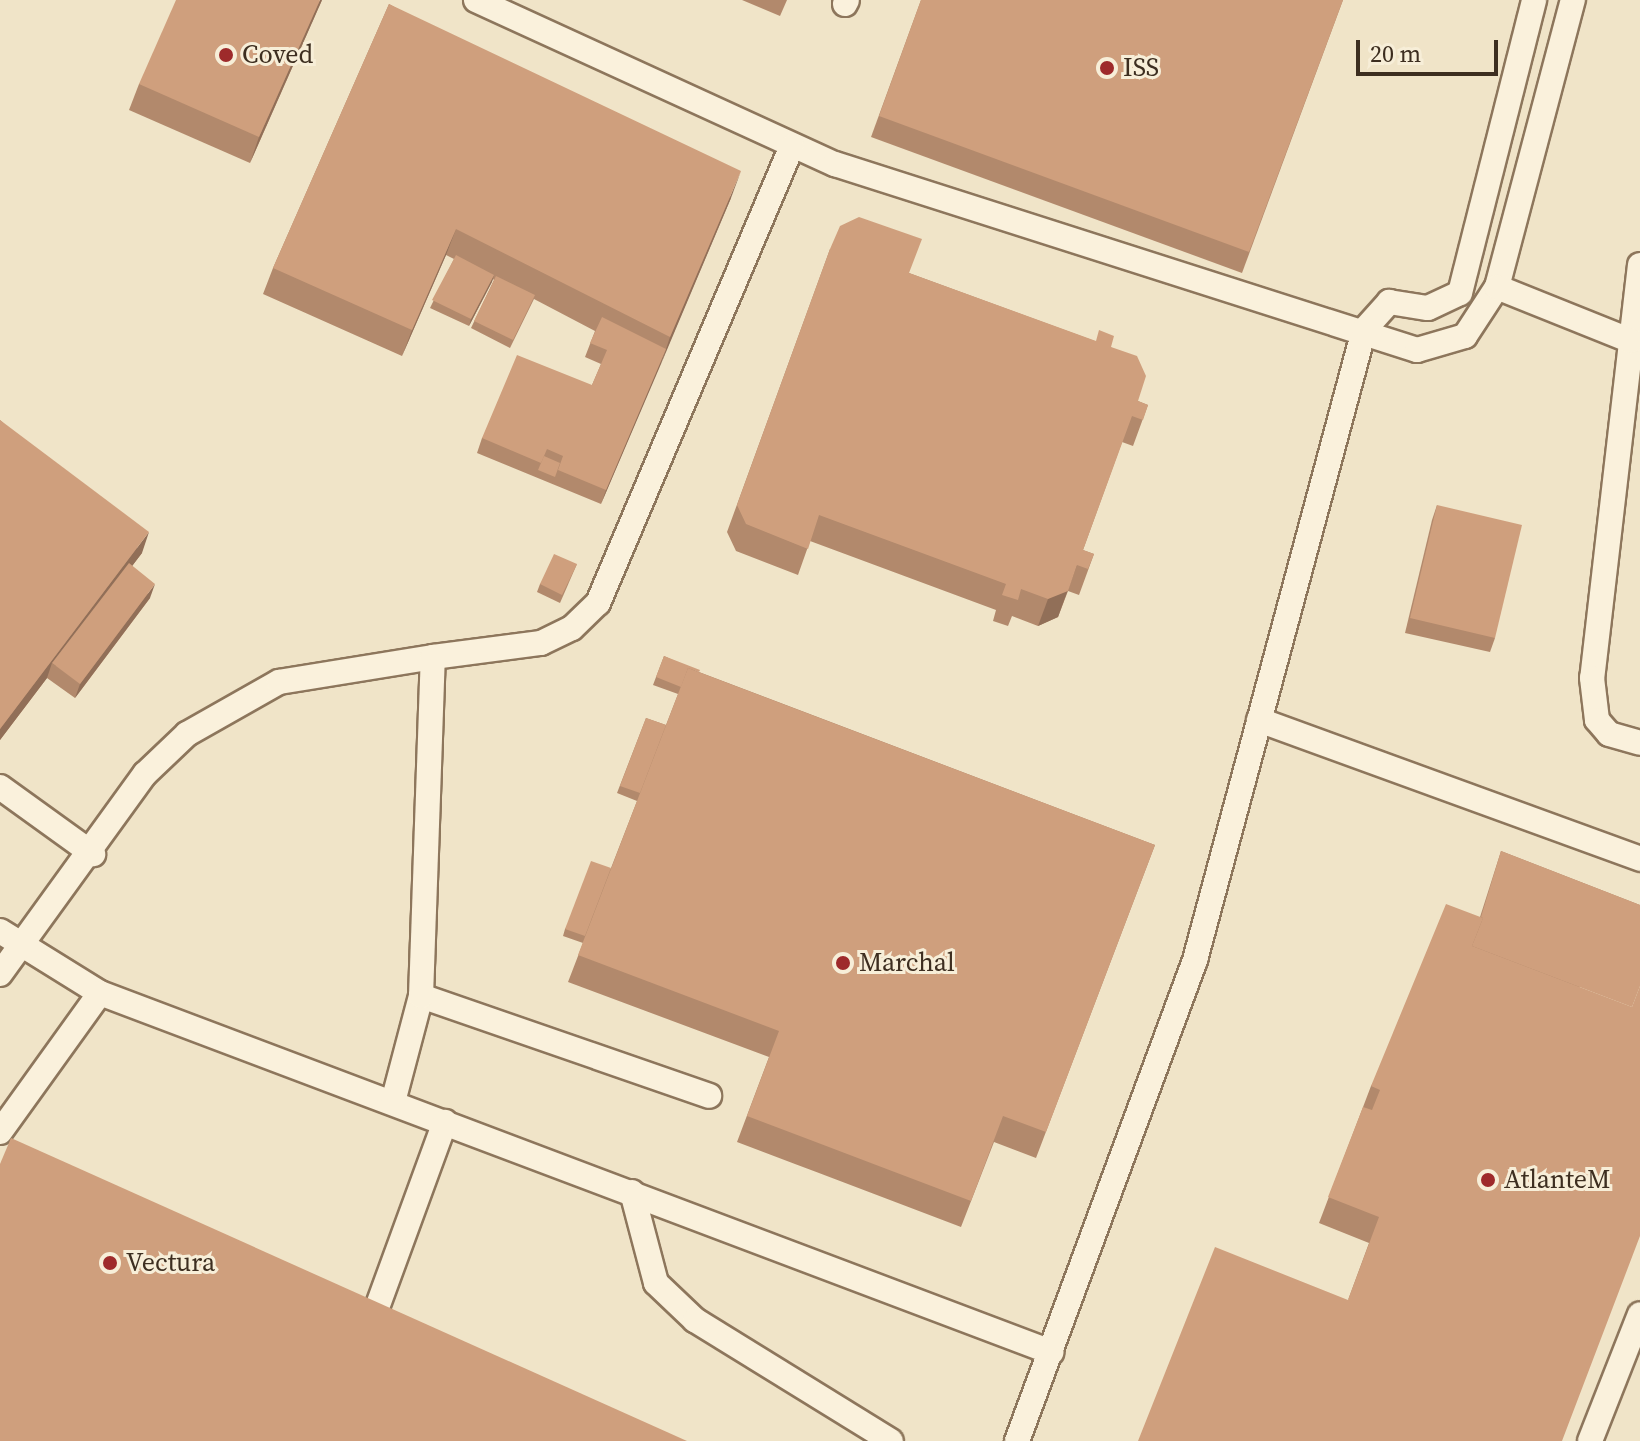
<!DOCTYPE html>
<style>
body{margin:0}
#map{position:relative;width:1640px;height:1441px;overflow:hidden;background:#f0e4c8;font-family:"Source Serif 4",serif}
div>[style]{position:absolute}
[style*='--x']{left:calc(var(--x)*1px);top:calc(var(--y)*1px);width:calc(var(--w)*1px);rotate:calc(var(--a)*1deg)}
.roads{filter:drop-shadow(2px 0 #8d765c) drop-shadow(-2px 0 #8d765c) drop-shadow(0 2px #8d765c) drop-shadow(0 -2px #8d765c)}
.lane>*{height:24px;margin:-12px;padding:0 12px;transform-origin:12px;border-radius:12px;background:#faf1dc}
.wall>*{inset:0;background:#b2896c}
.shaded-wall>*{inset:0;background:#916f58}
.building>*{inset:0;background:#cf9f7d}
.dots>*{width:22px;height:22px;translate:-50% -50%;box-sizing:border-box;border:4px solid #f7eed8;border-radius:50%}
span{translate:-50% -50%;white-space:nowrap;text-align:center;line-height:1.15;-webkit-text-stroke:6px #f7eed8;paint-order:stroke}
.poi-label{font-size:26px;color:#3d2e20}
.left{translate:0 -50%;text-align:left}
.scale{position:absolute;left:1356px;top:40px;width:142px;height:36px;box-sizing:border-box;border:4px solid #3d2e20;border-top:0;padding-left:10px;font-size:24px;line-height:28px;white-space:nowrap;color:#3d2e20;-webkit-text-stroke:6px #f7eed8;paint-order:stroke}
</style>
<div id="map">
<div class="roads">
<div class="lane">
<i style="--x:476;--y:0;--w:395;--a:24.6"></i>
<i style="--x:835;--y:164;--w:611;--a:17.72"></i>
<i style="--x:1417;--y:350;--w:50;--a:-16.3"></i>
<i style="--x:1465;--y:336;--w:59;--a:-56.9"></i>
<i style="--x:1497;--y:287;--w:297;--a:-75.2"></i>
<i style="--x:845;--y:4;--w:4;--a:-63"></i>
<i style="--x:1640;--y:265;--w:416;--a:96.6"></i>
<i style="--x:1592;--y:678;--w:42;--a:83.2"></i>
<i style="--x:1597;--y:720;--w:18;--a:49"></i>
<i style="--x:1609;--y:734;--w:32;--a:16"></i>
<i style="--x:1497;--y:287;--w:144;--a:21.9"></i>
<i style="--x:1259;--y:720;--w:406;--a:20"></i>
<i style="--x:0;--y:787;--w:115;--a:35.8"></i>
<i style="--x:0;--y:931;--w:118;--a:31.8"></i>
<i style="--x:100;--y:993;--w:1017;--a:20.68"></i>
<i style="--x:0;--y:974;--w:247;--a:-54.1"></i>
<i style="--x:145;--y:774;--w:58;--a:-43.6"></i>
<i style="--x:187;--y:734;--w:106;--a:-29.5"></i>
<i style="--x:279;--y:682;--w:156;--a:-9.2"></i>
<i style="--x:421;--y:996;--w:305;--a:19.1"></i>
<i style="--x:393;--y:1102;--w:110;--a:-75.2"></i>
<i style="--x:421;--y:996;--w:339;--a:-88"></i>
<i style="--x:433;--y:657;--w:109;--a:-7.4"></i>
<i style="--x:541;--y:643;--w:34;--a:-26"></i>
<i style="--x:572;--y:628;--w:36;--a:-44"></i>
<i style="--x:598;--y:603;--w:496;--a:-67"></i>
<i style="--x:0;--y:1132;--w:171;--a:-54.3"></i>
<i style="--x:632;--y:1192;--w:94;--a:75.2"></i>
<i style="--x:656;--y:1283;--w:54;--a:43.5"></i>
<i style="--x:695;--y:1320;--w:230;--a:31.7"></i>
<i style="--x:378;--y:1305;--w:195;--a:-69.9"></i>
<i style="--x:1017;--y:1441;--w:513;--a:-69.69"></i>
<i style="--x:1195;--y:960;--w:652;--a:-74.98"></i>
<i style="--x:1364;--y:330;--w:38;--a:-48"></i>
<i style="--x:1389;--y:302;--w:39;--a:9"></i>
<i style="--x:1428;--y:308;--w:35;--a:-25"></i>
<i style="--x:1460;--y:293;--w:302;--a:-75.8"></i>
<i style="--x:1590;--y:1441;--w:136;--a:-68.5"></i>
</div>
</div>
<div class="wall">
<i style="clip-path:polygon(322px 0,250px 163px,129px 110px,139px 84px)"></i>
<i style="clip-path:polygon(742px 0,787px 0,780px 16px)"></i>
<i style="clip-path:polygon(921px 0,1343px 0,1242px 273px,871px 137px)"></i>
<i style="clip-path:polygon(389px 4px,731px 198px,601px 504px,477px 453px,482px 438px,592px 385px,601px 364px,585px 357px,595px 331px,534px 299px,510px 348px,471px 328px,494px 280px,493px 279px,469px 326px,430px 308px,454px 259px,446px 255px,402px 356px,263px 294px,273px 268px)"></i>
<i style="clip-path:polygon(830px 249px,909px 273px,1111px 347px,1138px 401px,1148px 405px,1133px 446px,1122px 442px,1083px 550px,1094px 554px,1079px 595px,1068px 591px,1058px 617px,1038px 626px,1012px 616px,1008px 626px,993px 621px,996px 610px,810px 541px,798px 575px,736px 551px,727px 532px)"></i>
<i style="clip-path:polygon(0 420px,142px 553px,132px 566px,150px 598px,75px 698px,47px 678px,0 740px)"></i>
<i style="clip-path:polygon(1437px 505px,1495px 638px,1490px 652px,1405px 633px,1432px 520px)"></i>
<i style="clip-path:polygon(577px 564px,560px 603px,537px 592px,540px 584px)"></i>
<i style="clip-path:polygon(664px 656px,699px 672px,1155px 845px,1036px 1158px,994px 1142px,961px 1227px,737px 1142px,769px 1057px,568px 982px,583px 943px,563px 936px,565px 929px,611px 868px,637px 801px,617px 793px,646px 718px,666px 725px,678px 694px,653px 685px)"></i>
<i style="clip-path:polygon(1501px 851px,1640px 905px,1348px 1300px,1369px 1243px,1319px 1223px,1371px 1086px,1480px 917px)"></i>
</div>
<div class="shaded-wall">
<i style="clip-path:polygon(320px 0,322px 0,250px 163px,259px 137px)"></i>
<i style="clip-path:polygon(741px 171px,731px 198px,661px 364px,670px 337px)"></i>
<i style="clip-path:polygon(456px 229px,446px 255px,402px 356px,412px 330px)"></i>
<i style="clip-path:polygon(494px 275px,492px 282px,469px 326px,471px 319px)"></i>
<i style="clip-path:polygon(666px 349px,661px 364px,601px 504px,606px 490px)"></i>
<i style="clip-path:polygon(149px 532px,142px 553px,56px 666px,52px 663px,47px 678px,0 740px,0 729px)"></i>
<i style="clip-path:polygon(1077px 565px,1058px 617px,1038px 626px,1048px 599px)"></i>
<i style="clip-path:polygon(155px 584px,150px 598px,75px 698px,80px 684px)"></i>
</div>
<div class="building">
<i style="clip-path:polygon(176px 0,320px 0,259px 137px,139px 84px)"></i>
<i style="clip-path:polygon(921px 0,1343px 0,1249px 252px,879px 116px)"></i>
<i style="clip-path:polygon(389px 4px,741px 171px,670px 337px,456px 229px,412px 330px,273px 268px)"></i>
<i style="clip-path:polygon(859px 217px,922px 239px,909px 273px,1096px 341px,1099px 330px,1114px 336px,1111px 347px,1137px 356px,1146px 376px,1138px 401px,1148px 405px,1143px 420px,1132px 416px,1083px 550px,1094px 554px,1088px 569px,1077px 565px,1068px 591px,1048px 599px,1021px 589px,1018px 600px,1002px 595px,1006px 584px,819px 515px,808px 549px,746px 524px,737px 505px,830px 249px,840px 226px)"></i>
<i style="clip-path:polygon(456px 255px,494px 275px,471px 319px,432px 300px)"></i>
<i style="clip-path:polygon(496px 276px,535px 295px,513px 340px,474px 321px)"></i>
<i style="clip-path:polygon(602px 317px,666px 349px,606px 490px,558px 470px,563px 456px,547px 449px,541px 463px,482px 438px,517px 355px,592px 385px,607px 350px,590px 343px)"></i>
<i style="clip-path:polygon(0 420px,149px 532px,0 729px)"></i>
<i style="clip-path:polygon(544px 456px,560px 463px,555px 477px,538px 470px)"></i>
<i style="clip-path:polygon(1437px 505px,1522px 525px,1495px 638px,1410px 618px)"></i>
<i style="clip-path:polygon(554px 554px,577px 564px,562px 595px,540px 584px)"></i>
<i style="clip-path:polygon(129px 563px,155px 584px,80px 684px,52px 663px)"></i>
<i style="clip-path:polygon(664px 656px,700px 670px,699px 672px,688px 668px,681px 687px,656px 677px)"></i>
<i style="clip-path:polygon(688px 668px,1155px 845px,1046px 1132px,1003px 1116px,971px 1201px,747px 1116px,779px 1031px,578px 955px)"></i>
<i style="clip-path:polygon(646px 718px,666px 725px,640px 793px,620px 786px)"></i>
<i style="clip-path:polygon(1501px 851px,1640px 905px,1640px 986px,1632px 1007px,1472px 946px,1483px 918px,1481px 917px)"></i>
<i style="clip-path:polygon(591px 861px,611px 868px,585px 936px,565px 929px)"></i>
<i style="clip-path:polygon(1446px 904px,1483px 918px,1472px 946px,1632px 1007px,1640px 986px,1640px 1236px,1562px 1441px,1138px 1441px,1215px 1247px,1348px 1300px,1379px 1217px,1328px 1197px,1363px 1107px,1372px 1110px,1380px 1090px,1371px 1086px)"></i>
<i style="clip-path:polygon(11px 1138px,687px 1441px,0 1441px,0 1164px)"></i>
</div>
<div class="dots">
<i style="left:226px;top:55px;background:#9e2a2b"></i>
<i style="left:1107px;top:68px;background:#9e2a2b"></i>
<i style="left:843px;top:963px;background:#9e2a2b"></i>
<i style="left:1488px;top:1180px;background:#9e2a2b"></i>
<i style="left:110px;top:1263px;background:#9e2a2b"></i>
</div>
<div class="poi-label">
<span class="left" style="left:242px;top:55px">Coved</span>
<span class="left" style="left:1123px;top:68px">ISS</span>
<span class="left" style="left:859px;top:963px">Marchal</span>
<span class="left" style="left:1504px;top:1180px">AtlanteM</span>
<span class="left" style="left:126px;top:1263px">Vectura</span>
</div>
<div class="scale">20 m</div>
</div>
